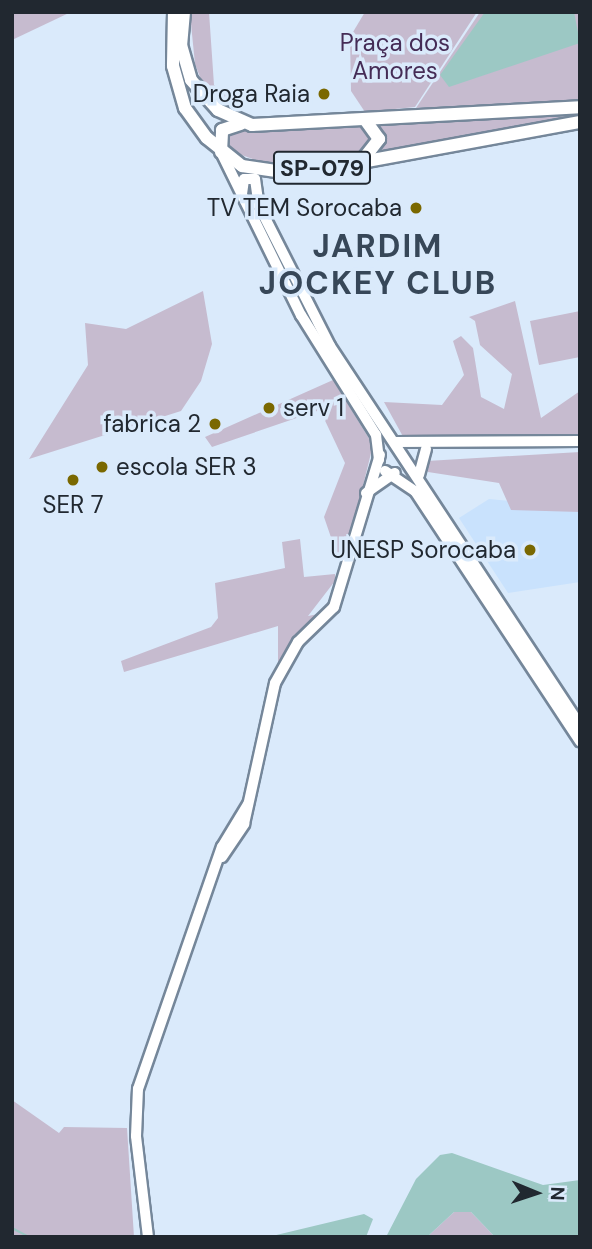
<!DOCTYPE html>
<meta charset="utf-8">
<style>
body{margin:0}
#map{position:relative;width:592px;height:1249px;overflow:hidden;background:#daeafb;font-family:"DM Sans",sans-serif}
div>[style]{position:absolute}
[style*='--x']{left:calc(var(--x)*1px);top:calc(var(--y)*1px);width:calc(var(--w)*1px);rotate:calc(var(--a)*1deg)}
.built>*{inset:0;background:#c9e2fd}
.green>*{inset:0;background:#c6bbcf}
.water>*{inset:0;background:#9cc8c4}
.stream>*{height:2px;margin:-1px;padding:0 1px;transform-origin:1px;border-radius:1px;background:#9cc8c4}
.roads{filter:drop-shadow(2px 0 #75879a) drop-shadow(-2px 0 #75879a) drop-shadow(0 2px #75879a) drop-shadow(0 -2px #75879a)}
.secondary>*{height:10px;margin:-5px;padding:0 5px;transform-origin:5px;border-radius:5px;background:#fff}
.primary>*{height:12px;margin:-6px;padding:0 6px;transform-origin:6px;border-radius:6px;background:#fff}
.dots>*{width:19px;height:19px;translate:-50% -50%;box-sizing:border-box;border:4px solid #daeafb;border-radius:50%}
span{translate:-50% -50%;white-space:nowrap;text-align:center;line-height:1.15;-webkit-text-stroke:7px #daeafb;paint-order:stroke}
.shield-label span{padding:2px 5px;background:#daeafb;border:2px solid;border-radius:5px;-webkit-text-stroke-width:0}
.shield-label{font-size:23px;color:#212830;font-weight:700}
.park-label{font-size:24px;color:#452c56}
.poi-label{font-size:24px;color:#212830}
.right{translate:-100% -50%;text-align:right}
.left{translate:0 -50%;text-align:left}
.district-label{font-size:32px;color:#374758;font-weight:700;letter-spacing:2px}
.frame{position:absolute;inset:0;border:14px solid #212830;pointer-events:none}
.north{position:absolute;left:501px;top:1158px;width:70px;height:70px;-webkit-text-stroke:5px #daeafb;paint-order:stroke;rotate:92deg;font-size:19px;font-weight:700;line-height:28px;text-align:center;color:#212830}
.north::after{content:'';display:block;margin:auto;width:24px;height:32px;background:#212830;clip-path:polygon(50% 0,100% 100%,50% 72%,0 100%)}
</style>
<div id="map">
<div class="built">
<i style="clip-path:polygon(489px 499px,578px 508px,580px 582px,508px 593px,459px 518px)"></i>
</div>
<div class="green">
<i style="clip-path:polygon(12px 12px,71px 12px,12px 40px)"></i>
<i style="clip-path:polygon(209px 12px,214px 85px,236px 103px,234px 110px,222px 108px,205px 90px,195px 64px,190px 14px)"></i>
<i style="clip-path:polygon(365px 12px,477px 12px,415px 107px,365px 112px,351px 91px,350px 37px)"></i>
<i style="clip-path:polygon(480px 12px,580px 12px,580px 101px,416px 108px)"></i>
<i style="clip-path:polygon(580px 111px,580px 118px,381px 154px,383px 135px,374px 123px)"></i>
<i style="clip-path:polygon(232px 126px,365px 126px,375px 135px,369px 153px,277px 168px,231px 151px,225px 146px)"></i>
<i style="clip-path:polygon(203px 291px,212px 344px,201px 381px,181px 411px,29px 459px,88px 365px,85px 323px,126px 329px)"></i>
<i style="clip-path:polygon(515px 301px,541px 418px,580px 391px,580px 437px,406px 442px,384px 402px,442px 405px,464px 375px,453px 341px,461px 336px,473px 348px,481px 397px,504px 409px,512px 374px,480px 345px,475px 321px,469px 317px)"></i>
<i style="clip-path:polygon(580px 311px,580px 357px,539px 365px,530px 321px)"></i>
<i style="clip-path:polygon(333px 380px,373px 445px,346px 555px,336px 552px,324px 517px,345px 463px,320px 410px,212px 447px,205px 437px)"></i>
<i style="clip-path:polygon(580px 452px,580px 512px,511px 510px,499px 483px,428px 472px,427px 461px)"></i>
<i style="clip-path:polygon(300px 539px,304px 577px,335px 574px,335px 581px,308px 616px,324px 613px,278px 671px,278px 626px,124px 672px,121px 661px,211px 627px,218px 618px,215px 583px,285px 568px,282px 542px)"></i>
<i style="clip-path:polygon(12px 1100px,59px 1133px,64px 1127px,127px 1128px,134px 1237px,12px 1237px)"></i>
<i style="clip-path:polygon(454px 1212px,471px 1212px,495px 1237px,427px 1237px)"></i>
</div>
<div class="water">
<i style="clip-path:polygon(485px 12px,574px 12px,580px 43px,449px 87px,440px 75px)"></i>
<i style="clip-path:polygon(452px 1153px,543px 1185px,580px 1180px,580px 1237px,495px 1237px,471px 1212px,454px 1212px,427px 1237px,386px 1237px,416px 1179px,440px 1155px)"></i>
<i style="clip-path:polygon(364px 1214px,373px 1219px,366px 1237px,268px 1237px)"></i>
</div>
<div class="stream">
<i style="--x:12;--y:1228;--w:19;--a:28"></i>
</div>
<div class="roads">
<div class="secondary">
<i style="--x:221;--y:152;--w:182;--a:63.9"></i>
<i style="--x:301;--y:315;--w:142;--a:58"></i>
<i style="--x:376;--y:435;--w:25;--a:83"></i>
<i style="--x:242;--y:194;--w:15;--a:-82"></i>
<i style="--x:244;--y:179;--w:11;--a:0"></i>
<i style="--x:255;--y:179;--w:27;--a:82"></i>
<i style="--x:259;--y:206;--w:157;--a:63.1"></i>
<i style="--x:330;--y:346;--w:454;--a:56.6"></i>
<i style="--x:396;--y:442;--w:184;--a:-0.3"></i>
<i style="--x:385;--y:471;--w:36;--a:34"></i>
<i style="--x:415;--y:491;--w:300;--a:56.6"></i>
<i style="--x:419;--y:475;--w:27;--a:-75"></i>
<i style="--x:366;--y:493;--w:35;--a:-35"></i>
<i style="--x:222;--y:857;--w:40;--a:-56"></i>
<i style="--x:244;--y:824;--w:144;--a:-77.6"></i>
<i style="--x:275;--y:683;--w:47;--a:-60.7"></i>
<i style="--x:298;--y:642;--w:50;--a:-44.2"></i>
<i style="--x:334;--y:607;--w:159;--a:-73.2"></i>
<i style="--x:148;--y:1237;--w:102;--a:-96.8"></i>
<i style="--x:136;--y:1136;--w:47;--a:-87.6"></i>
<i style="--x:138;--y:1089;--w:256;--a:-70.9"></i>
<i style="--x:222;--y:847;--w:50;--a:-58.8"></i>
</div>
<div class="primary">
<i style="--x:174;--y:12;--w:54;--a:91.1"></i>
<i style="--x:173;--y:66;--w:44;--a:74.1"></i>
<i style="--x:185;--y:108;--w:37;--a:54"></i>
<i style="--x:207;--y:138;--w:45;--a:38.7"></i>
<i style="--x:242;--y:166;--w:55;--a:8.4"></i>
<i style="--x:296;--y:174;--w:289;--a:-10.4"></i>
<i style="--x:184;--y:12;--w:33;--a:95"></i>
<i style="--x:181;--y:45;--w:36;--a:74"></i>
<i style="--x:191;--y:80;--w:40;--a:48"></i>
<i style="--x:218;--y:110;--w:37;--a:24"></i>
<i style="--x:252;--y:125;--w:328;--a:-3.1"></i>
<i style="--x:221;--y:152;--w:22;--a:-87"></i>
<i style="--x:222;--y:130;--w:20;--a:-18"></i>
<i style="--x:365;--y:157;--w:23;--a:-52"></i>
<i style="--x:379;--y:139;--w:24;--a:-126"></i>
</div>
</div>
<div class="dots">
<i style="left:324px;top:94px;background:#7a6800"></i>
<i style="left:416px;top:208px;background:#7a6800"></i>
<i style="left:269px;top:408px;background:#7a6800"></i>
<i style="left:215px;top:424px;background:#7a6800"></i>
<i style="left:102px;top:467px;background:#7a6800"></i>
<i style="left:73px;top:480px;background:#7a6800"></i>
<i style="left:530px;top:550px;background:#7a6800"></i>
</div>
<div class="shield-label">
<span style="left:322px;top:168px">SP-079</span>
</div>
<div class="park-label">
<span style="left:395px;top:57px">Praça dos<br>Amores</span>
</div>
<div class="poi-label">
<span class="right" style="left:310px;top:94px">Droga Raia</span>
<span class="right" style="left:402px;top:208px">TV TEM Sorocaba</span>
<span class="left" style="left:283px;top:408px">serv 1</span>
<span class="right" style="left:201px;top:424px">fabrica 2</span>
<span class="left" style="left:116px;top:467px">escola SER 3</span>
<span style="left:73px;top:505px">SER 7</span>
<span class="right" style="left:516px;top:550px">UNESP Sorocaba</span>
</div>
<div class="district-label">
<span style="left:378px;top:265px">JARDIM<br>JOCKEY CLUB</span>
</div>
<div class="frame"></div>
<div class="north">N</div>
</div>
